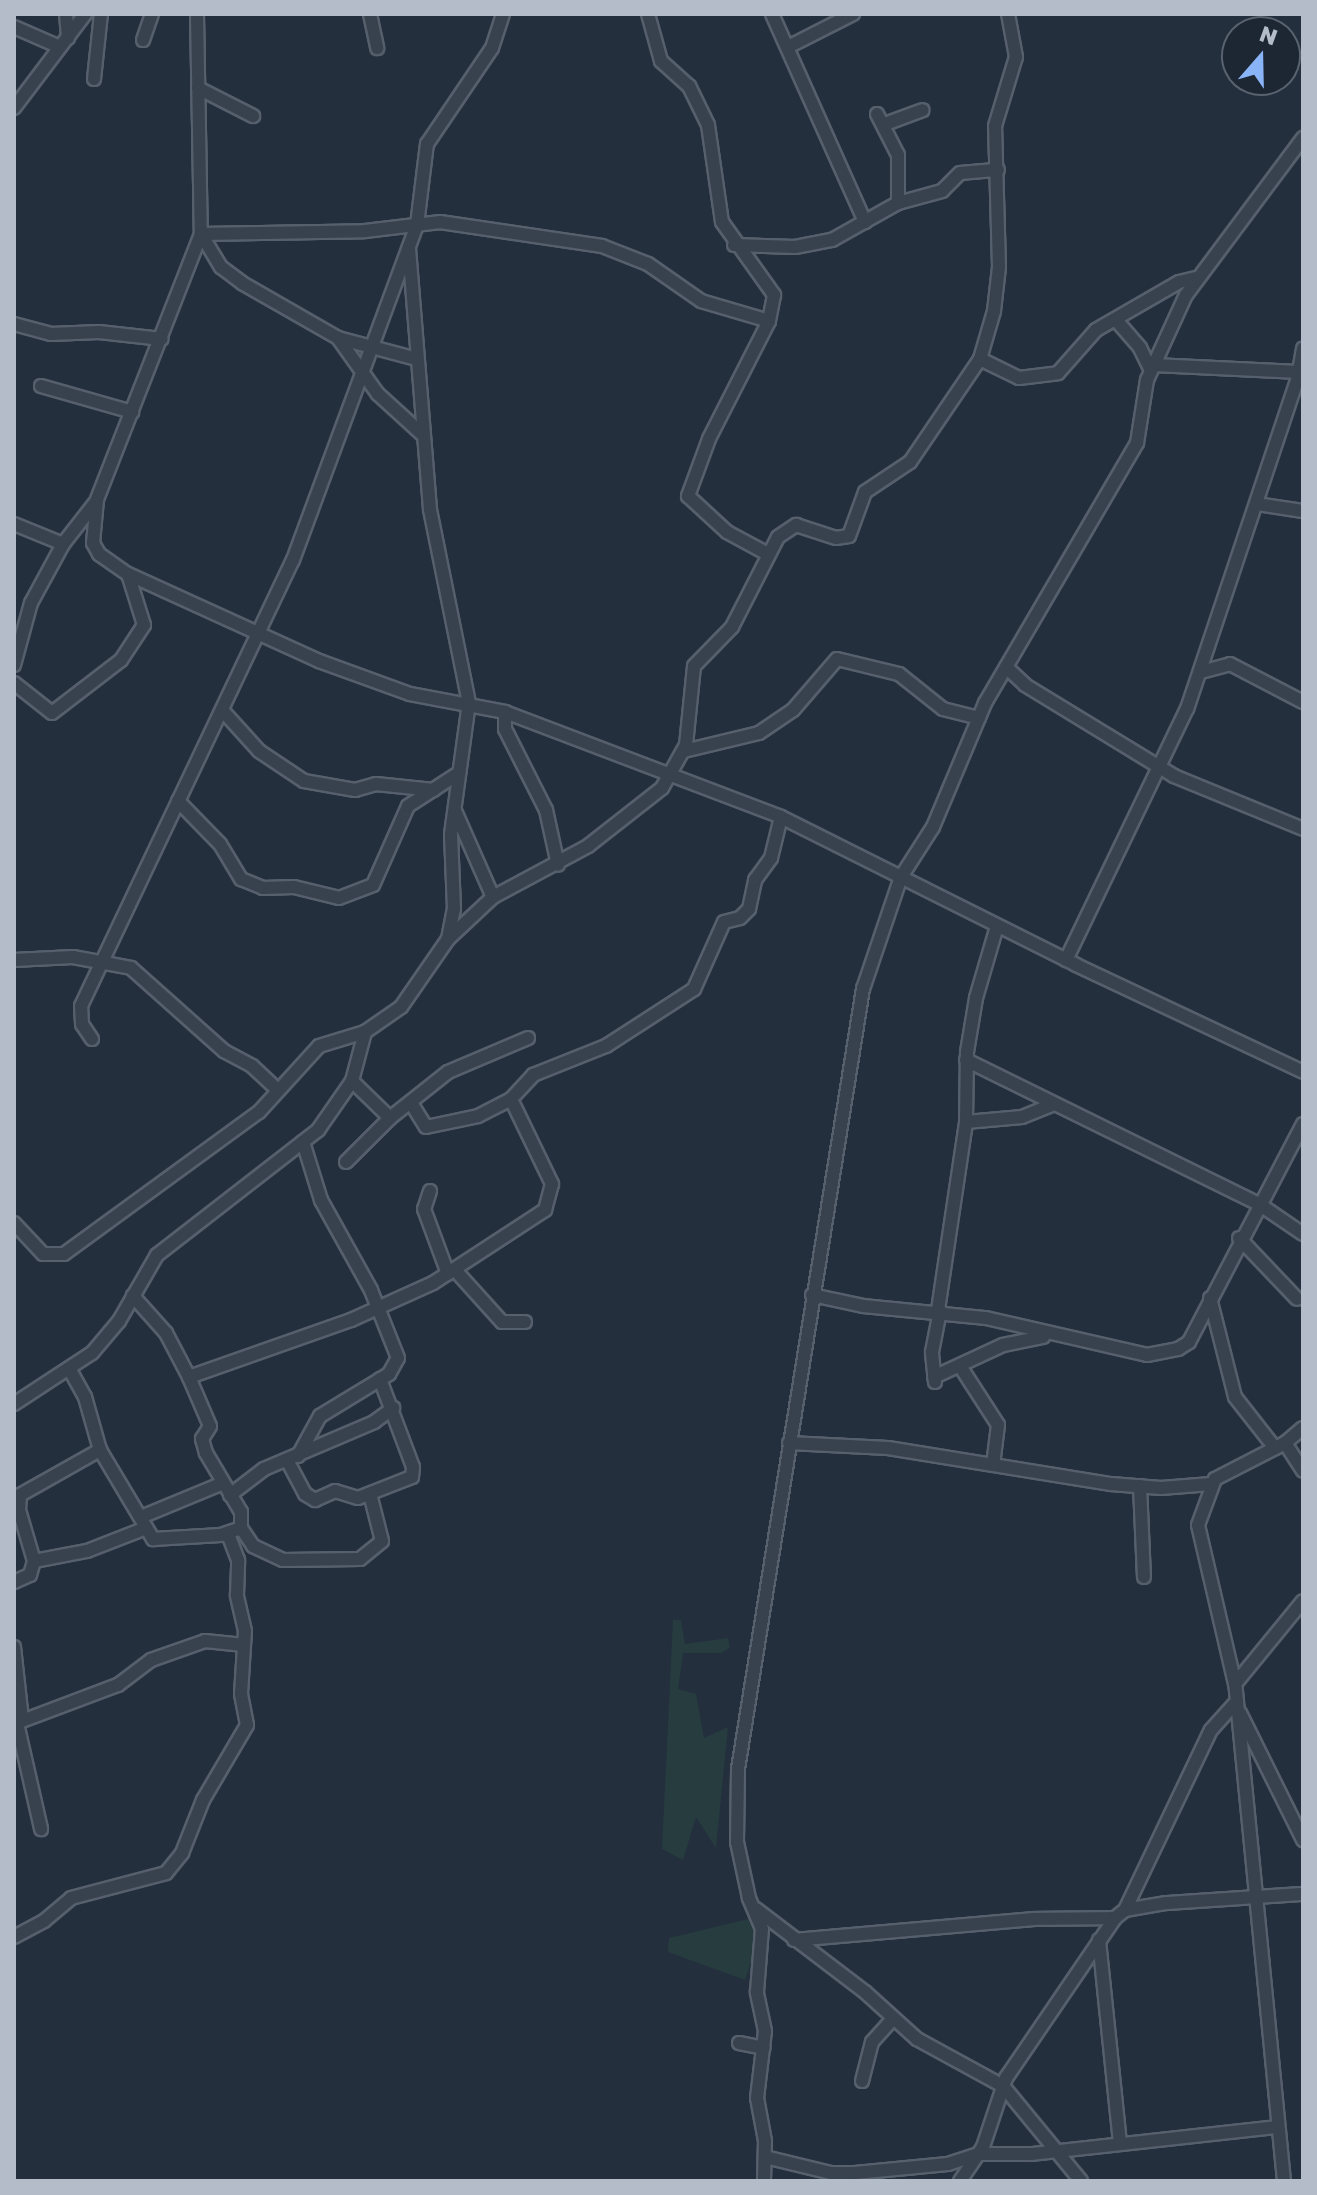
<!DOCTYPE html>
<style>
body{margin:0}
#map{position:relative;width:1317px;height:2195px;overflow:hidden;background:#242f3e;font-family:"Golos Text",sans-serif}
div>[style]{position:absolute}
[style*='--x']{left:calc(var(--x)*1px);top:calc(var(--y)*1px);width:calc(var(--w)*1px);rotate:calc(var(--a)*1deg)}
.green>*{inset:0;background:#263c3f}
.roads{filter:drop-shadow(2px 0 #565f6c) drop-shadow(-2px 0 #565f6c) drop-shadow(0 2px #565f6c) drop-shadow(0 -2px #565f6c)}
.street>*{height:12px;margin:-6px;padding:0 6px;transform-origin:6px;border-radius:6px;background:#38414e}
span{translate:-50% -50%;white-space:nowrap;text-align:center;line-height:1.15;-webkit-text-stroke:6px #1d2633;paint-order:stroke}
.frame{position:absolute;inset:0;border:16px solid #b4bcc9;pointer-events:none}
.north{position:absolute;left:1221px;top:16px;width:80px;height:80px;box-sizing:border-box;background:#1d2633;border:2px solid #59626f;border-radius:50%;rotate:20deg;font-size:22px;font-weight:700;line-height:32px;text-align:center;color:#b4bcc9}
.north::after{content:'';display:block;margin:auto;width:28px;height:36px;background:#8ab4f8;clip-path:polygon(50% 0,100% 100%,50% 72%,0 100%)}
</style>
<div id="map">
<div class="green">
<i style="clip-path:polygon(673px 1620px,681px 1620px,685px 1644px,728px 1638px,730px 1648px,721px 1653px,683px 1653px,678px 1689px,696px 1694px,704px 1738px,728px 1727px,716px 1848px,696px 1817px,683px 1860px,662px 1849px)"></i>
<i style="clip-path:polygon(748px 1919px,758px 1941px,745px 1980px,668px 1952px,669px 1938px)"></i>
</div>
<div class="roads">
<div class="street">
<i style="--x:66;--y:14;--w:24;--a:85"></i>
<i style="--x:197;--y:14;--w:220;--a:89"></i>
<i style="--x:201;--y:234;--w:286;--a:111.4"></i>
<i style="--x:97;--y:500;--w:43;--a:95.3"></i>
<i style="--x:93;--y:543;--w:13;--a:61"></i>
<i style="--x:99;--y:554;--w:35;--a:35"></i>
<i style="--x:128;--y:574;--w:210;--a:24.5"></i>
<i style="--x:319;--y:661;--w:97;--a:19.9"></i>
<i style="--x:410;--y:694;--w:97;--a:10.7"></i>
<i style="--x:505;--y:712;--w:295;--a:20.8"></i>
<i style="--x:781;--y:817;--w:330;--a:26.6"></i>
<i style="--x:1076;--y:965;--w:251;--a:25.2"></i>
<i style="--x:370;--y:14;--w:35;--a:78"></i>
<i style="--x:648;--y:14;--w:49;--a:74.5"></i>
<i style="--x:661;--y:61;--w:38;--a:42"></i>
<i style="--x:689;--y:86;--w:43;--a:64"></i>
<i style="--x:708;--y:125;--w:98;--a:81.8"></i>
<i style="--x:722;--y:222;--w:90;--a:54.5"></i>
<i style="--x:774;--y:295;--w:26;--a:101"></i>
<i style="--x:769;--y:321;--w:132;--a:117"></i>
<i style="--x:709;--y:439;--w:61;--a:110.2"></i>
<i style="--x:688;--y:496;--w:53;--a:42.7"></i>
<i style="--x:727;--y:532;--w:44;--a:28.3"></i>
<i style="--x:772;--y:14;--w:228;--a:65.9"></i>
<i style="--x:14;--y:27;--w:50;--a:23.5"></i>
<i style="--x:143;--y:40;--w:28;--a:-71"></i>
<i style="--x:788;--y:47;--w:73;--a:-26.9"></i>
<i style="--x:94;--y:79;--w:65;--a:-83.9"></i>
<i style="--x:198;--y:88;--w:62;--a:27"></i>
<i style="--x:14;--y:108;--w:118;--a:-52.9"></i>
<i style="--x:877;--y:114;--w:46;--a:62.9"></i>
<i style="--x:898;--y:155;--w:48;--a:90"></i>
<i style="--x:885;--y:124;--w:40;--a:-20.2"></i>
<i style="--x:201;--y:234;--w:164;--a:-1"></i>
<i style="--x:365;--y:231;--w:76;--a:-6.8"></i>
<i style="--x:440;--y:222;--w:164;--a:8.4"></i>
<i style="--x:602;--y:246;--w:49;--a:21.4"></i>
<i style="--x:648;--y:264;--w:65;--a:34.9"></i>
<i style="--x:701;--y:301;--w:71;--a:16.4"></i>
<i style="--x:201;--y:234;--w:39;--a:59"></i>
<i style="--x:221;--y:267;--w:26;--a:37"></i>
<i style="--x:242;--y:283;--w:111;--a:29.8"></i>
<i style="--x:338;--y:338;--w:82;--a:14.9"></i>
<i style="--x:734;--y:245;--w:61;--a:1.9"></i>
<i style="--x:795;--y:247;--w:38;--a:-11"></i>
<i style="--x:832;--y:240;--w:76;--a:-29.3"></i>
<i style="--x:898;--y:203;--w:46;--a:-15.3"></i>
<i style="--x:942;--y:191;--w:25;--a:-45"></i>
<i style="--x:960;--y:173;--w:38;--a:-5"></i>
<i style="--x:1116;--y:320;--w:37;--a:49"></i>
<i style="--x:1140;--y:348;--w:25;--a:64"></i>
<i style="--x:14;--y:324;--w:38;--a:15"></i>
<i style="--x:51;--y:334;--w:48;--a:-2.4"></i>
<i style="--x:99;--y:332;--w:63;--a:6.3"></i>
<i style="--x:338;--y:338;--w:69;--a:54.5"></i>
<i style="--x:378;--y:394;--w:59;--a:42.3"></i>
<i style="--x:980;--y:359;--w:43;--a:26"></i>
<i style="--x:1019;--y:378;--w:39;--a:-7"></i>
<i style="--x:1058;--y:373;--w:57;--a:-48.5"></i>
<i style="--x:1096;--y:330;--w:96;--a:-30"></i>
<i style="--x:1179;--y:282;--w:17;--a:-13"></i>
<i style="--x:1154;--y:365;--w:145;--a:2.8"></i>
<i style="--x:41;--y:386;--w:95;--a:15.9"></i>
<i style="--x:1257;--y:504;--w:47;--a:8.7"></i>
<i style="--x:14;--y:524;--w:53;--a:22.2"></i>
<i style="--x:14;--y:665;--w:64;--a:-74.7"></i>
<i style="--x:31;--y:603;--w:67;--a:-61.5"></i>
<i style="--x:63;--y:544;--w:52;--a:-52"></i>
<i style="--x:1006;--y:667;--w:26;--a:43"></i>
<i style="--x:1025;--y:685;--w:175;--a:31.4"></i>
<i style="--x:1174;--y:776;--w:139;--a:22.3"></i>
<i style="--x:1201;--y:672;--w:30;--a:-15"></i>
<i style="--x:1230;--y:664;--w:82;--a:27.5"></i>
<i style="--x:14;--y:683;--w:48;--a:38.3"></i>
<i style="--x:52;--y:713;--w:87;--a:-37.5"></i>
<i style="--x:121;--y:660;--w:42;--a:-56.7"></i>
<i style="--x:144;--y:625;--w:53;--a:-107.4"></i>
<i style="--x:222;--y:710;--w:55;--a:47.9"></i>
<i style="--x:259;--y:751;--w:54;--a:33.7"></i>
<i style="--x:304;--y:781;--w:52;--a:10"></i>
<i style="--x:355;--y:790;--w:22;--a:-16"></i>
<i style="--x:376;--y:784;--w:58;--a:5.9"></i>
<i style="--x:505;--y:712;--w:17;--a:90"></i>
<i style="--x:505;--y:729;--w:91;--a:63.2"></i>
<i style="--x:546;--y:810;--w:56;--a:77.7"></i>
<i style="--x:684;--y:751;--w:77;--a:-13.5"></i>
<i style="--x:759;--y:733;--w:41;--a:-34.1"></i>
<i style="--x:793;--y:710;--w:67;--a:-49.2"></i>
<i style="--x:837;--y:659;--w:64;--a:13.6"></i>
<i style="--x:899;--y:674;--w:56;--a:38.5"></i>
<i style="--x:943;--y:709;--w:37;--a:14"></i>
<i style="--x:178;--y:801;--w:60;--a:45.7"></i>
<i style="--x:220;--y:844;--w:41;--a:59"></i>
<i style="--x:241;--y:879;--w:24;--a:22"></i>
<i style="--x:263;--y:888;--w:31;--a:-2"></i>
<i style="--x:294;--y:887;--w:46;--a:13.7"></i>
<i style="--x:339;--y:898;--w:36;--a:-21"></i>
<i style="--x:373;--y:885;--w:86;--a:-66.1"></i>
<i style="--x:408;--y:806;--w:61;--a:-32.9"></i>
<i style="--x:455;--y:811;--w:94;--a:66.2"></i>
<i style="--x:448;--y:939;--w:62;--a:-43"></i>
<i style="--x:493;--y:897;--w:108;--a:-28.2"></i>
<i style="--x:588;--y:846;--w:94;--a:-38.1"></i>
<i style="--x:662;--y:788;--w:49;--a:-60.8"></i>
<i style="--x:686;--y:745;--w:79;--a:-84.2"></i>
<i style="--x:694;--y:666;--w:54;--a:-45.7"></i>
<i style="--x:732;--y:627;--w:101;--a:-62.9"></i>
<i style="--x:778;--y:537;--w:22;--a:-34"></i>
<i style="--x:796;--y:525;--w:42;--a:18"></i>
<i style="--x:836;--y:538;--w:13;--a:-9"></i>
<i style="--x:849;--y:536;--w:47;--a:-70"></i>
<i style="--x:865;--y:492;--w:54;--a:-33.7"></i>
<i style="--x:910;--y:462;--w:125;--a:-55.8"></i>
<i style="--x:980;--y:359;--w:50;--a:-73.7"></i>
<i style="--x:994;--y:311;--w:44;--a:-83.5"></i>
<i style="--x:999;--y:267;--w:141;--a:-91.6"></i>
<i style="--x:995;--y:126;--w:72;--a:-73.1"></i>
<i style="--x:1016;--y:57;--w:44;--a:-100.5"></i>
<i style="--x:14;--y:960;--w:59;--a:-2.9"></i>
<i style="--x:73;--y:957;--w:59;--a:10.7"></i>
<i style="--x:131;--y:968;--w:125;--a:41.7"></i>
<i style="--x:224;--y:1051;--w:32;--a:28"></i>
<i style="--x:252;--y:1066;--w:35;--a:43"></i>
<i style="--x:1066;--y:960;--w:279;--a:-64.3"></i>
<i style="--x:1187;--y:709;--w:350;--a:-71.5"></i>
<i style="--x:1298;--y:377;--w:29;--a:-80"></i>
<i style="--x:92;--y:1039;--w:18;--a:-124"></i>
<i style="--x:82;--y:1024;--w:18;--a:-93"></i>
<i style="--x:81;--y:1006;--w:494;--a:-64.6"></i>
<i style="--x:293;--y:560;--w:357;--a:-69.7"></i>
<i style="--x:417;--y:225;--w:82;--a:-83"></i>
<i style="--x:427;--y:144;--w:116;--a:-55.9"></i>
<i style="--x:492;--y:48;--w:36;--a:-72"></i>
<i style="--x:966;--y:1060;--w:326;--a:26.2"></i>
<i style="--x:1259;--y:1204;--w:53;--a:34.3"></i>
<i style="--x:352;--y:1081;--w:53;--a:44.2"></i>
<i style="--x:411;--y:1103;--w:28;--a:58"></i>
<i style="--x:426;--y:1127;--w:53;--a:-11.9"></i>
<i style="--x:478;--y:1116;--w:37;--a:-27"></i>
<i style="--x:511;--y:1099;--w:33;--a:-47"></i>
<i style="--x:533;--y:1075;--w:79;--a:-21.7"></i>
<i style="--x:606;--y:1046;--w:105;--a:-32.9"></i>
<i style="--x:694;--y:989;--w:73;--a:-65.9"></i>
<i style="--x:724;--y:922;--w:16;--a:-14"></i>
<i style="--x:740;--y:918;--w:13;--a:-45"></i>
<i style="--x:749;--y:909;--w:30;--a:-78"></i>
<i style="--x:755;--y:880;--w:27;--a:-54"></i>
<i style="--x:771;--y:858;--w:42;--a:-76.3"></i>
<i style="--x:966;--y:1122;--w:56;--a:-5.1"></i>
<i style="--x:1022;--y:1117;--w:35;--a:-22"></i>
<i style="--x:346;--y:1162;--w:62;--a:-45"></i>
<i style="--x:390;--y:1118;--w:74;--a:-38.4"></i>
<i style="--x:448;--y:1072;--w:87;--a:-23"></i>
<i style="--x:430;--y:1191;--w:19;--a:108"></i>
<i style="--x:424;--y:1209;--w:69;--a:69.7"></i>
<i style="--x:14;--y:1223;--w:42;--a:46.9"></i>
<i style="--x:43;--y:1254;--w:21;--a:0"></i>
<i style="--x:64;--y:1254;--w:241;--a:-36.1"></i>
<i style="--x:259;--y:1112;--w:89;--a:-47.7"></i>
<i style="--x:319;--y:1046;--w:48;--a:-16.9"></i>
<i style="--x:1239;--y:1238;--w:84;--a:46.4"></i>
<i style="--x:455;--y:1270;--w:70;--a:47.9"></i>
<i style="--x:502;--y:1322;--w:23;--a:0"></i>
<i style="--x:812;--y:1295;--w:52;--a:12.2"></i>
<i style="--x:863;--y:1306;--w:124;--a:5.6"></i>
<i style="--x:986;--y:1318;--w:165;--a:12.9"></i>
<i style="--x:1147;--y:1355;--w:32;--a:-11"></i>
<i style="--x:1178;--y:1349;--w:13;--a:-32"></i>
<i style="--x:1189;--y:1342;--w:246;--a:-62.4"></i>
<i style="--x:1210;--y:1298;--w:102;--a:75.8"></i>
<i style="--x:1235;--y:1397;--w:65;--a:51.9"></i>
<i style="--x:938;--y:1310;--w:190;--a:-81.5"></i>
<i style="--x:966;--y:1122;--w:70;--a:-89.2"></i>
<i style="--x:967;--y:1052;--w:55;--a:-80.5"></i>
<i style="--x:976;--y:998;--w:75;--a:-73.7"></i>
<i style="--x:960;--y:1366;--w:70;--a:57.2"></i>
<i style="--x:998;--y:1425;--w:40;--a:97.1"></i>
<i style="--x:70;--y:1370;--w:31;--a:61"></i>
<i style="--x:85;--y:1397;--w:55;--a:74.2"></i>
<i style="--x:100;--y:1450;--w:104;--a:59.2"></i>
<i style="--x:153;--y:1539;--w:68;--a:-3.4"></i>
<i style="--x:221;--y:1535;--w:21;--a:-19"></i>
<i style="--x:241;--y:1528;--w:16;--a:-90"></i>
<i style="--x:241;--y:1512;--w:69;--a:-120.7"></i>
<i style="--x:206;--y:1453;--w:15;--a:-106"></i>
<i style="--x:202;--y:1439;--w:15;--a:-58"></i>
<i style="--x:210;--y:1426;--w:53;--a:-113.2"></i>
<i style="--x:189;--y:1377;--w:50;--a:-117.6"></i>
<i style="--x:166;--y:1333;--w:50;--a:-131.7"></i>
<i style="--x:189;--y:1377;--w:172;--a:-19.4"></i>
<i style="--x:351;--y:1320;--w:90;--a:-24.3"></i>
<i style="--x:433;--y:1283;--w:134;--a:-33.1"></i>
<i style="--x:545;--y:1210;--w:27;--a:-75"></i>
<i style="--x:552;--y:1184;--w:94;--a:-115.8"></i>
<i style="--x:934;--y:1377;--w:76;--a:-24.9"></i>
<i style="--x:1003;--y:1345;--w:41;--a:-11.3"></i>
<i style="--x:935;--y:1382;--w:30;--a:-96"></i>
<i style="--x:932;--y:1352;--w:42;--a:-79"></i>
<i style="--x:14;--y:1404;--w:93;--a:-33.2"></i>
<i style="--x:92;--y:1353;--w:42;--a:-49.8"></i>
<i style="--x:119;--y:1321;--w:76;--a:-60.1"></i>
<i style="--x:157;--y:1255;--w:204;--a:-37.8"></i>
<i style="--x:318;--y:1130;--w:60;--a:-55.2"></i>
<i style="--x:352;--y:1081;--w:51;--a:-75.1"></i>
<i style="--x:365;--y:1032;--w:44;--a:-34.8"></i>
<i style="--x:401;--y:1007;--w:83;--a:-55.3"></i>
<i style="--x:448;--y:939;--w:31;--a:-79"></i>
<i style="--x:454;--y:909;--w:75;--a:-92.3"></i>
<i style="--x:451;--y:834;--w:132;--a:-82.2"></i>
<i style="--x:469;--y:703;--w:198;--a:-101.4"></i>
<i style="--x:430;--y:509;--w:262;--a:-94.6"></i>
<i style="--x:789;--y:1443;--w:99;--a:2.9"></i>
<i style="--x:888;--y:1448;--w:226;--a:9.2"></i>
<i style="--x:1111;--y:1484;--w:50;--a:4.6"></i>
<i style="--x:1161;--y:1488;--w:50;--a:-4.6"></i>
<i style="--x:1285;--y:1443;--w:33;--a:57"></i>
<i style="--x:298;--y:1456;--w:46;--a:-61.2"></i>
<i style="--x:320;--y:1416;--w:81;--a:-31.3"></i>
<i style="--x:389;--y:1374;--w:18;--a:-61"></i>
<i style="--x:398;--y:1358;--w:73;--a:-111.7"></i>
<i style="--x:371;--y:1290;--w:103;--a:-119.1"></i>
<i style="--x:321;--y:1200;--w:61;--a:-107.2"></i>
<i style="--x:287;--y:1460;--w:38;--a:62"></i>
<i style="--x:305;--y:1494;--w:12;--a:31"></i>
<i style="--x:315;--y:1500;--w:22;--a:-24"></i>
<i style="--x:335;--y:1491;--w:24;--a:17"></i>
<i style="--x:358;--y:1498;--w:58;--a:-21.3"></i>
<i style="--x:412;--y:1477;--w:10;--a:-84"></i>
<i style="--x:413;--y:1467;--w:94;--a:-110.6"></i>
<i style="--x:1140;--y:1486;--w:91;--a:87.5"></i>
<i style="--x:230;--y:1495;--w:43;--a:-37.4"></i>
<i style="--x:264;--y:1469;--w:120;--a:-23.1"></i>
<i style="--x:374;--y:1422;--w:24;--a:-36"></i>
<i style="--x:141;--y:1517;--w:89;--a:-22.5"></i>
<i style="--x:241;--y:1528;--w:22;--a:56"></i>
<i style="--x:253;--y:1546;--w:33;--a:25"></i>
<i style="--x:283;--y:1560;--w:77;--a:-0.7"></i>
<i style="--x:360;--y:1559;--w:28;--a:-39"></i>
<i style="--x:382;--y:1541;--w:49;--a:-104.3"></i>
<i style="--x:34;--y:1561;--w:54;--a:-10.7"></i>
<i style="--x:87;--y:1551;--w:63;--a:-21.3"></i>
<i style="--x:14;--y:1582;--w:17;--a:-24"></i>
<i style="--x:30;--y:1575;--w:15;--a:-74"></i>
<i style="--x:34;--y:1561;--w:53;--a:-106.4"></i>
<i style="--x:19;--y:1510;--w:15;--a:-86"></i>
<i style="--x:20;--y:1495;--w:92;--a:-29.4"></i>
<i style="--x:14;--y:1647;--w:73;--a:83.7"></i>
<i style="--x:1235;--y:1684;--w:107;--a:-50.7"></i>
<i style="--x:1240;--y:1713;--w:142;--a:63.6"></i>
<i style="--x:17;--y:1723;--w:109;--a:77.2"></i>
<i style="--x:14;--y:1724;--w:111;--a:-20.6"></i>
<i style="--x:118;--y:1685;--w:41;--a:-37.1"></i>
<i style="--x:151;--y:1660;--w:57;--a:-19.4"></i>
<i style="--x:205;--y:1641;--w:39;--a:6"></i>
<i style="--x:756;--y:1909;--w:137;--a:37.3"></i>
<i style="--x:865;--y:1992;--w:70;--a:42.1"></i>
<i style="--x:917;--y:2039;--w:98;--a:28.7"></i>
<i style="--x:1003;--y:2086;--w:123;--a:50.6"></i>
<i style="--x:1125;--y:1910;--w:199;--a:-64.5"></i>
<i style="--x:1211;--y:1730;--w:39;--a:-48"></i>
<i style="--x:14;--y:1937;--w:34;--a:-28"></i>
<i style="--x:44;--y:1921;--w:35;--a:-40"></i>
<i style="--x:71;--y:1898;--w:98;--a:-14.7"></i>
<i style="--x:166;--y:1873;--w:26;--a:-51"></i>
<i style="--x:182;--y:1853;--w:57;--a:-68.4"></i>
<i style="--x:203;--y:1800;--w:87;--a:-59.6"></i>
<i style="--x:247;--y:1725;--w:32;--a:-101"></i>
<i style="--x:241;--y:1694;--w:63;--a:-86.4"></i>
<i style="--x:245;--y:1631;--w:37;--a:-103"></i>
<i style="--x:237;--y:1595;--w:35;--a:-88"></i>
<i style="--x:238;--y:1560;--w:28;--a:-111"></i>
<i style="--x:794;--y:1940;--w:241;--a:-5"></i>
<i style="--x:1034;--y:1919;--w:81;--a:-0.7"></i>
<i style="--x:1099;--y:1940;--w:203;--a:84.1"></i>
<i style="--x:739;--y:2043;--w:25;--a:11"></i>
<i style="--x:862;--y:2081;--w:40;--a:-75.6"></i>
<i style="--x:872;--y:2042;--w:31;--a:-48"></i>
<i style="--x:765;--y:2157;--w:68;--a:13.6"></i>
<i style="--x:831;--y:2173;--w:24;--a:0"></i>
<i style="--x:855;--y:2173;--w:93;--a:-5.5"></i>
<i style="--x:948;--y:2164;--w:33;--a:-18"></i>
<i style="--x:979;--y:2154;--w:53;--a:0"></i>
<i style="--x:1032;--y:2154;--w:246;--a:-6.3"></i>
<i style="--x:764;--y:2181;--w:40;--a:-88.6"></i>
<i style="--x:765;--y:2141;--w:44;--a:-100.5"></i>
<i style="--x:757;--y:2098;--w:67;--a:-83.2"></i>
<i style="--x:765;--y:2031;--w:40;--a:-102"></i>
<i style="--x:757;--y:1992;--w:63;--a:-85.5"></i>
<i style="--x:762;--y:1929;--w:34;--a:-113"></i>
<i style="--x:749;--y:1898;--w:57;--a:-102.1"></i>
<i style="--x:737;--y:1842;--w:73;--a:-89.2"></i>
<i style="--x:738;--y:1769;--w:790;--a:-80.9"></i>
<i style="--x:863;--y:989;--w:118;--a:-71.3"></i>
<i style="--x:901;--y:877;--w:59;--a:-57.4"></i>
<i style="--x:933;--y:827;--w:134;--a:-67.2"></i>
<i style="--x:985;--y:703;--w:301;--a:-59.7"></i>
<i style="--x:1137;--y:443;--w:64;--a:-81"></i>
<i style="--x:1147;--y:380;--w:94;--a:-65.4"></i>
<i style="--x:1186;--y:295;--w:196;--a:-53.3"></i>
<i style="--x:960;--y:2181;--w:41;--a:-55.9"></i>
<i style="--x:983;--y:2147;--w:73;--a:-71.6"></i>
<i style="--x:1006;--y:2078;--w:194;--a:-55.7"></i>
<i style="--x:1115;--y:1918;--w:13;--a:-39"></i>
<i style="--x:1125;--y:1910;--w:42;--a:-9.7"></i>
<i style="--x:1166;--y:1903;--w:137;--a:-3.8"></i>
<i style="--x:1284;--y:2181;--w:499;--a:-95.6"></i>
<i style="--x:1235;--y:1684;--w:163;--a:-103.1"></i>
<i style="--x:1198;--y:1525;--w:49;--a:-69.7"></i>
<i style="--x:1215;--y:1479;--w:79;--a:-27.2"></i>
<i style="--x:1285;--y:1443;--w:23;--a:-40"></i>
</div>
</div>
<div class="frame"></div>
<div class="north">N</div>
</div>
